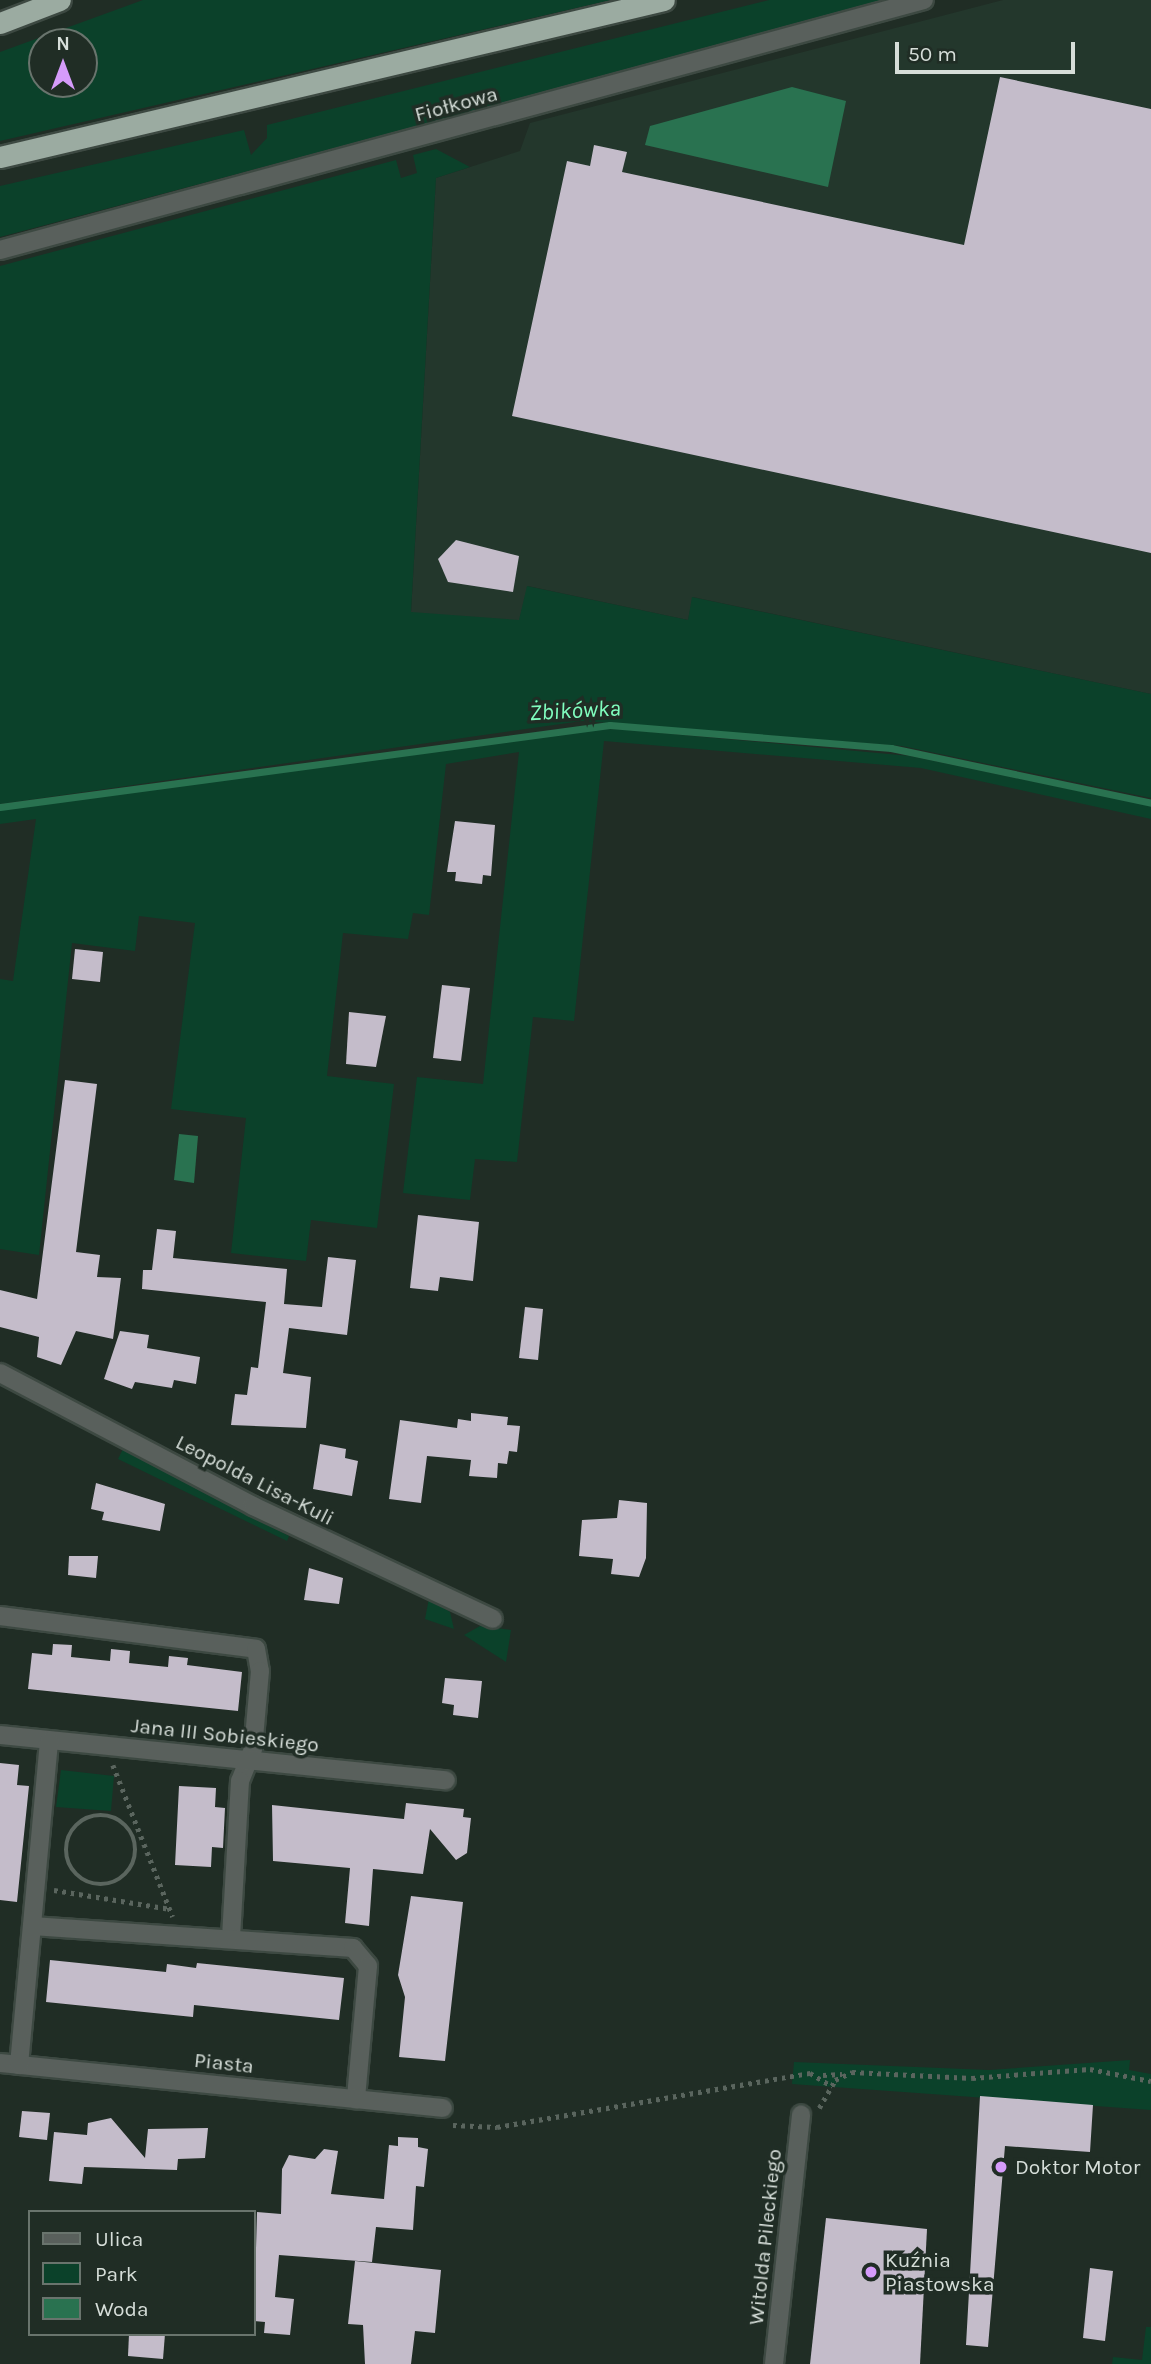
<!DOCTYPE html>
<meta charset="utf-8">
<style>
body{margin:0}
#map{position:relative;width:1151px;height:2364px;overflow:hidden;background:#202d25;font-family:Karla,sans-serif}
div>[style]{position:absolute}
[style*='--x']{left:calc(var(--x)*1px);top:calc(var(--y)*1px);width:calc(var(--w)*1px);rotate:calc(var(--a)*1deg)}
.built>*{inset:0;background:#23372c}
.green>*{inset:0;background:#0b412a}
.water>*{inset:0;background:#297250}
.stream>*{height:7px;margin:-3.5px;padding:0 3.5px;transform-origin:3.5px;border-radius:3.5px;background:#297250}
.building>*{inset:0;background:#c4bcca}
.path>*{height:4.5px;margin-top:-2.25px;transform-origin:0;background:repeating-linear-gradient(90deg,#5a655e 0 3.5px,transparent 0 8.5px)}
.path>.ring{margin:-2.25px;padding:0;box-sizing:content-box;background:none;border:4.5px solid #5a655e;border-radius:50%}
.roads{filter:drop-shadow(2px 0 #3d4942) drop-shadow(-2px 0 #3d4942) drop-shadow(0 2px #3d4942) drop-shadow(0 -2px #3d4942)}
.minor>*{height:18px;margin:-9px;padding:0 9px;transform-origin:9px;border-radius:9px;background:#59605c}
.motorway>*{height:21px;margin:-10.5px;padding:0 10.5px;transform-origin:10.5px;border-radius:10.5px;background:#9baba1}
.dots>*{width:19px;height:19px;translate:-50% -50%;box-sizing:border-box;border:4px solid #202d25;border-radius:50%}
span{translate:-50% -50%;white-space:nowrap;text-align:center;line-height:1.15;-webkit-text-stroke:7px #202d25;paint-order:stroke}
.street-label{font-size:21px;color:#d6ded9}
.poi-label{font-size:21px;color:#d6ded9}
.left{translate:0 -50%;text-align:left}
.water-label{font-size:23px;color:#80febf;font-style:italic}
.legend{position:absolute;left:28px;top:2210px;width:228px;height:126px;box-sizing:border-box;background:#202d25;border:2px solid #69746d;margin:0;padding:9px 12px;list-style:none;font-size:21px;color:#d6ded9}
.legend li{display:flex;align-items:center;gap:14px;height:35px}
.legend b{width:35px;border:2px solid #69746d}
.north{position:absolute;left:28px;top:28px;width:70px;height:70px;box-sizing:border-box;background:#202d25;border:2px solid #69746d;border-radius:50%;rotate:0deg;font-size:19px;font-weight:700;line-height:28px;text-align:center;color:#d6ded9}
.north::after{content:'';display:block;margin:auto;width:24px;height:32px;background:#d59bfa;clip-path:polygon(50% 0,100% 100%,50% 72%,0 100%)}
.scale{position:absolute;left:895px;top:42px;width:180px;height:32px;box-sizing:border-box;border:4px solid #d6ded9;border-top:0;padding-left:9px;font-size:21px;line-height:24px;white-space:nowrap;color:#d6ded9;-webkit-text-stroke:5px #202d25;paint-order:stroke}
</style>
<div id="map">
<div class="built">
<i style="clip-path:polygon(1003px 0,1151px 0,1151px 694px,693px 597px,688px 620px,528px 586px,519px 621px,411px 613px,436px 178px,520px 151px,530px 123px)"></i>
</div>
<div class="green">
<i style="clip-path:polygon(evenodd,143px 0,611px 0,0 141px,0 52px,143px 0,42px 42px,84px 42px,84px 84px,42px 84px,42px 42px)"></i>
<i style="clip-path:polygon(769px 0,891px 0,0 237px,0 186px,244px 130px,251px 155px,267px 138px,267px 125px)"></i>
<i style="clip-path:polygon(436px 149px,470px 167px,436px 178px,411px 612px,519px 620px,527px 586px,688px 620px,692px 597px,1151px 694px,1151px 798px,902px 746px,582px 721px,0 804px,0 266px,396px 160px,401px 178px,417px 173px,413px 155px)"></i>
<i style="clip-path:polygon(607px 728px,910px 756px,1151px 806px,1151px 819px,921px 768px,604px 741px,574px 1021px,533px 1017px,517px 1162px,475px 1159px,470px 1200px,403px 1193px,417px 1077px,483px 1084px,519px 752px,446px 764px,429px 915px,413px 913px,408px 939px,343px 933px,327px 1076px,394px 1084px,377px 1228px,311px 1220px,306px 1261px,231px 1253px,246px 1118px,171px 1109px,195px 923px,139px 916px,135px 951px,72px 943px,39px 1255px,0 1249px,0 979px,13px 981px,36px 819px,0 824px,0 810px)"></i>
<i style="clip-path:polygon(124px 1447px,289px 1536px,287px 1541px,118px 1459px)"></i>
<i style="clip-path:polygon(429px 1598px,450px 1612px,454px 1629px,425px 1619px)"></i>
<i style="clip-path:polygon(480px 1626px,511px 1630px,506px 1662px,464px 1635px)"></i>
<i style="clip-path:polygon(61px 1770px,114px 1776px,111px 1811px,56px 1807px)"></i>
<i style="clip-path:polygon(1130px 2060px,1129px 2070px,1151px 2074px,1151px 2110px,792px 2084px,794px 2062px,989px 2070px)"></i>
<i style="clip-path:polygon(1146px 2327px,1151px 2327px,1151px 2364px,1112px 2364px,1113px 2357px,1142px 2360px)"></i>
</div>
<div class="water">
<i style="clip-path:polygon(792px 87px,846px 101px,828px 187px,645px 145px,650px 126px)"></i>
<i style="clip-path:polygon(179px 1134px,198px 1136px,194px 1183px,174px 1180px)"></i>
</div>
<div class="stream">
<i style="--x:0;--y:807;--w:615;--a:-7.66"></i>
<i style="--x:610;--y:725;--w:282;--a:4.7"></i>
<i style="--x:891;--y:748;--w:266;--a:11.9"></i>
</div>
<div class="building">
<i style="clip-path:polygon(1000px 77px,1151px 109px,1151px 553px,512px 416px,567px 161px,590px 166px,594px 145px,627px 152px,622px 172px,964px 245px)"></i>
<i style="clip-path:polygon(456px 540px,519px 556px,513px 592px,448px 582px,438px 559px)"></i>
<i style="clip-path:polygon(455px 821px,495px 825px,491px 876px,483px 875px,482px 884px,455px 881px,456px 872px,447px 872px)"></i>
<i style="clip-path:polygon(75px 949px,103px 952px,100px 982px,72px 979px)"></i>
<i style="clip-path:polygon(442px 985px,470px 988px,461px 1061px,433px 1058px)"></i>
<i style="clip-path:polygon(349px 1012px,386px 1016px,376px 1067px,346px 1064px)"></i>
<i style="clip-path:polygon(65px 1080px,97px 1084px,76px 1252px,100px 1255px,97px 1277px,121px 1278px,113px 1339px,76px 1331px,61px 1365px,37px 1357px,39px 1337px,0 1327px,0 1290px,37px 1299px)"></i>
<i style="clip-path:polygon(418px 1215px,479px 1222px,473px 1281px,440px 1277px,438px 1291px,410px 1288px)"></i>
<i style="clip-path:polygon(157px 1229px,176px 1231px,173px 1258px,287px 1269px,284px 1304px,322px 1307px,328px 1257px,356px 1260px,347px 1335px,289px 1328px,283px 1373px,311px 1377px,306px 1428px,231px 1425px,235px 1394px,247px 1395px,251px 1367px,258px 1368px,266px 1302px,142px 1289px,143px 1270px,152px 1270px)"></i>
<i style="clip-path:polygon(525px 1307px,543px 1309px,538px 1360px,519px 1358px)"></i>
<i style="clip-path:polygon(120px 1331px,149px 1335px,147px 1348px,200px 1357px,196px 1384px,174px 1380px,172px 1388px,135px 1382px,132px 1389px,104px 1379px)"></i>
<i style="clip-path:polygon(471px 1413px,508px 1417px,507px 1425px,520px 1426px,517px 1452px,509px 1451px,507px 1464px,498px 1463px,497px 1478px,469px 1476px,471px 1460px,427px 1456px,421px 1503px,389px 1499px,400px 1420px,457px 1428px,458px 1419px,471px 1421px)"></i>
<i style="clip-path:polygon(320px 1444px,346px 1449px,345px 1458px,358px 1461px,352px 1496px,313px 1489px)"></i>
<i style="clip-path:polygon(96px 1483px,165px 1504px,160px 1531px,102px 1520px,104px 1512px,91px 1509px)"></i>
<i style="clip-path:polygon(619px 1500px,647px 1503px,646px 1558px,639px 1577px,611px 1574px,613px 1559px,579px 1556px,582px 1520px,617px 1518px)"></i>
<i style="clip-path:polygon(69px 1556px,98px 1556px,96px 1578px,68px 1575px)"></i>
<i style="clip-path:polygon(309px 1568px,343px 1578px,339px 1604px,304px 1600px)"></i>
<i style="clip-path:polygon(53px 1644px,72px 1645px,71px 1657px,110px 1661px,111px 1649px,130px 1651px,129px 1663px,168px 1667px,169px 1656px,188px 1658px,187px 1665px,242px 1672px,238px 1711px,28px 1689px,32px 1653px,52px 1655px)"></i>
<i style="clip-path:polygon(445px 1678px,482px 1681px,478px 1718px,453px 1715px,454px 1705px,442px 1703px)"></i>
<i style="clip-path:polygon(0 1763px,19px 1765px,17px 1785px,29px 1786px,17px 1902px,0 1900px)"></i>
<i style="clip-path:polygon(179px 1786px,216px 1788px,215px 1807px,225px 1808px,223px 1848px,212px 1847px,211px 1867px,175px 1865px)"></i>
<i style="clip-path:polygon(406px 1803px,464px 1809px,463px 1817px,471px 1818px,467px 1853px,456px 1860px,430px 1829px,423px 1874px,373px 1869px,369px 1926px,345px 1923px,350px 1868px,273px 1861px,272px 1805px,404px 1819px)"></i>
<i style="clip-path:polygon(411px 1896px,463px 1902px,445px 2061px,399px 2057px,405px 1997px,398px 1975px)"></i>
<i style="clip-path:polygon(50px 1960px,166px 1972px,167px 1964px,196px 1968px,197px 1963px,344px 1978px,339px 2020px,194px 2005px,193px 2017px,46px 2002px)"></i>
<i style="clip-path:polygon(980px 2096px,1093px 2105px,1090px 2152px,1005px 2146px,988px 2347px,966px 2345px)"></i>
<i style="clip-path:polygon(22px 2111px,50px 2113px,47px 2140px,19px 2137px)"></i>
<i style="clip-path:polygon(111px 2118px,145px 2158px,148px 2129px,208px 2128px,205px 2158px,178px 2159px,177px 2170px,84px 2167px,82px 2184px,49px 2181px,54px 2132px,87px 2135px,88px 2123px)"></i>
<i style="clip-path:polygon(398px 2137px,418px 2138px,418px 2147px,428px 2149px,424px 2187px,416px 2186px,413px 2230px,376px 2227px,372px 2262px,279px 2255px,275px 2297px,294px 2299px,290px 2335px,264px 2333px,265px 2322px,254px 2321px,257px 2212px,281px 2214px,282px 2169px,289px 2155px,315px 2159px,324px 2149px,338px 2151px,331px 2194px,384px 2199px,389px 2145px,398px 2146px)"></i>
<i style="clip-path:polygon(826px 2218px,927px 2229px,920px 2364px,810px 2364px)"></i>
<i style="clip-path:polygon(355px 2261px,441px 2270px,435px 2333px,415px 2331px,411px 2364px,365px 2364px,363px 2325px,348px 2324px)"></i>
<i style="clip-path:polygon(1090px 2268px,1113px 2271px,1105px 2341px,1083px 2338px)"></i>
<i style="clip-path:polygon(129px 2334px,165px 2334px,163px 2359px,128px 2356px)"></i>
</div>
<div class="path">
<i style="--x:113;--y:1765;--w:163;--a:68.5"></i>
<i class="ring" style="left:66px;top:1815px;width:65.5px;height:65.5px"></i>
<i style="--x:54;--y:1890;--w:118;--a:9.3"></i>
<i style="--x:823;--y:2075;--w:19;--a:-3"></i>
<i style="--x:819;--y:2108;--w:32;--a:-60"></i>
<i style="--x:835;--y:2080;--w:19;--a:-25"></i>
<i style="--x:852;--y:2072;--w:120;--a:2.9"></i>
<i style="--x:972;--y:2078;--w:118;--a:-4.4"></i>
<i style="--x:1090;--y:2069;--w:62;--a:11.1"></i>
<i style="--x:453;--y:2125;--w:44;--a:2.6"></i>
<i style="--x:497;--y:2127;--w:318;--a:-9.8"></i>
<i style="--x:810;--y:2073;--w:26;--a:31"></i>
</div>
<div class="roads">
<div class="minor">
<i style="--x:0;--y:250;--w:957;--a:-15.14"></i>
<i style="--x:0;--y:1373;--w:286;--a:27.7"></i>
<i style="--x:253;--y:1506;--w:265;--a:25.2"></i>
<i style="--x:0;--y:1616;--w:258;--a:7.3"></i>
<i style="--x:256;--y:1649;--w:22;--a:80"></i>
<i style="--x:260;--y:1671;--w:78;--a:95.1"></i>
<i style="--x:253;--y:1749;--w:35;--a:112"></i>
<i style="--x:240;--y:1781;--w:155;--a:93.3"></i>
<i style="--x:0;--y:1735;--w:448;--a:5.8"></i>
<i style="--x:32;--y:1926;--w:322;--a:3.9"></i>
<i style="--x:353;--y:1948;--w:23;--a:50"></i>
<i style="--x:368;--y:1966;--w:134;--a:95.2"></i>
<i style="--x:0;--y:2063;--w:445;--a:5.8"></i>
<i style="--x:19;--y:2065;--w:325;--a:-84.7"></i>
<i style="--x:774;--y:2364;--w:251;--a:-83.8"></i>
</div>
<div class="motorway">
<i style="--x:0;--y:23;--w:64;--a:-21"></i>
<i style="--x:0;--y:157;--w:682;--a:-13.3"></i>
</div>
</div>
<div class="dots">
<i style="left:1001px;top:2167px;background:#d59bfa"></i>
<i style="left:871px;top:2272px;background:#d59bfa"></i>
</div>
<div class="street-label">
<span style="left:456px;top:104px;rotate:-15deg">Fiołkowa</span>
<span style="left:255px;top:1480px;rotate:27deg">Leopolda Lisa-Kuli</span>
<span style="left:225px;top:1735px;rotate:6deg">Jana III Sobieskiego</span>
<span style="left:224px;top:2063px;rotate:6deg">Piasta</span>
<span style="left:765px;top:2237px;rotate:-84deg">Witolda Pileckiego</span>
</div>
<div class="poi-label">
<span class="left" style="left:1015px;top:2167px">Doktor Motor</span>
<span class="left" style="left:885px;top:2272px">Kuźnia<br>Piastowska</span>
</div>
<div class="water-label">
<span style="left:575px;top:711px;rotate:-3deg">Żbikówka</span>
</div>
<ul class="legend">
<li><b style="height:9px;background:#59605c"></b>Ulica</li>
<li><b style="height:19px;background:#0b412a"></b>Park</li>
<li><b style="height:19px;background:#297250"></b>Woda</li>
</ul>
<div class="north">N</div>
<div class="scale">50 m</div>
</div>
